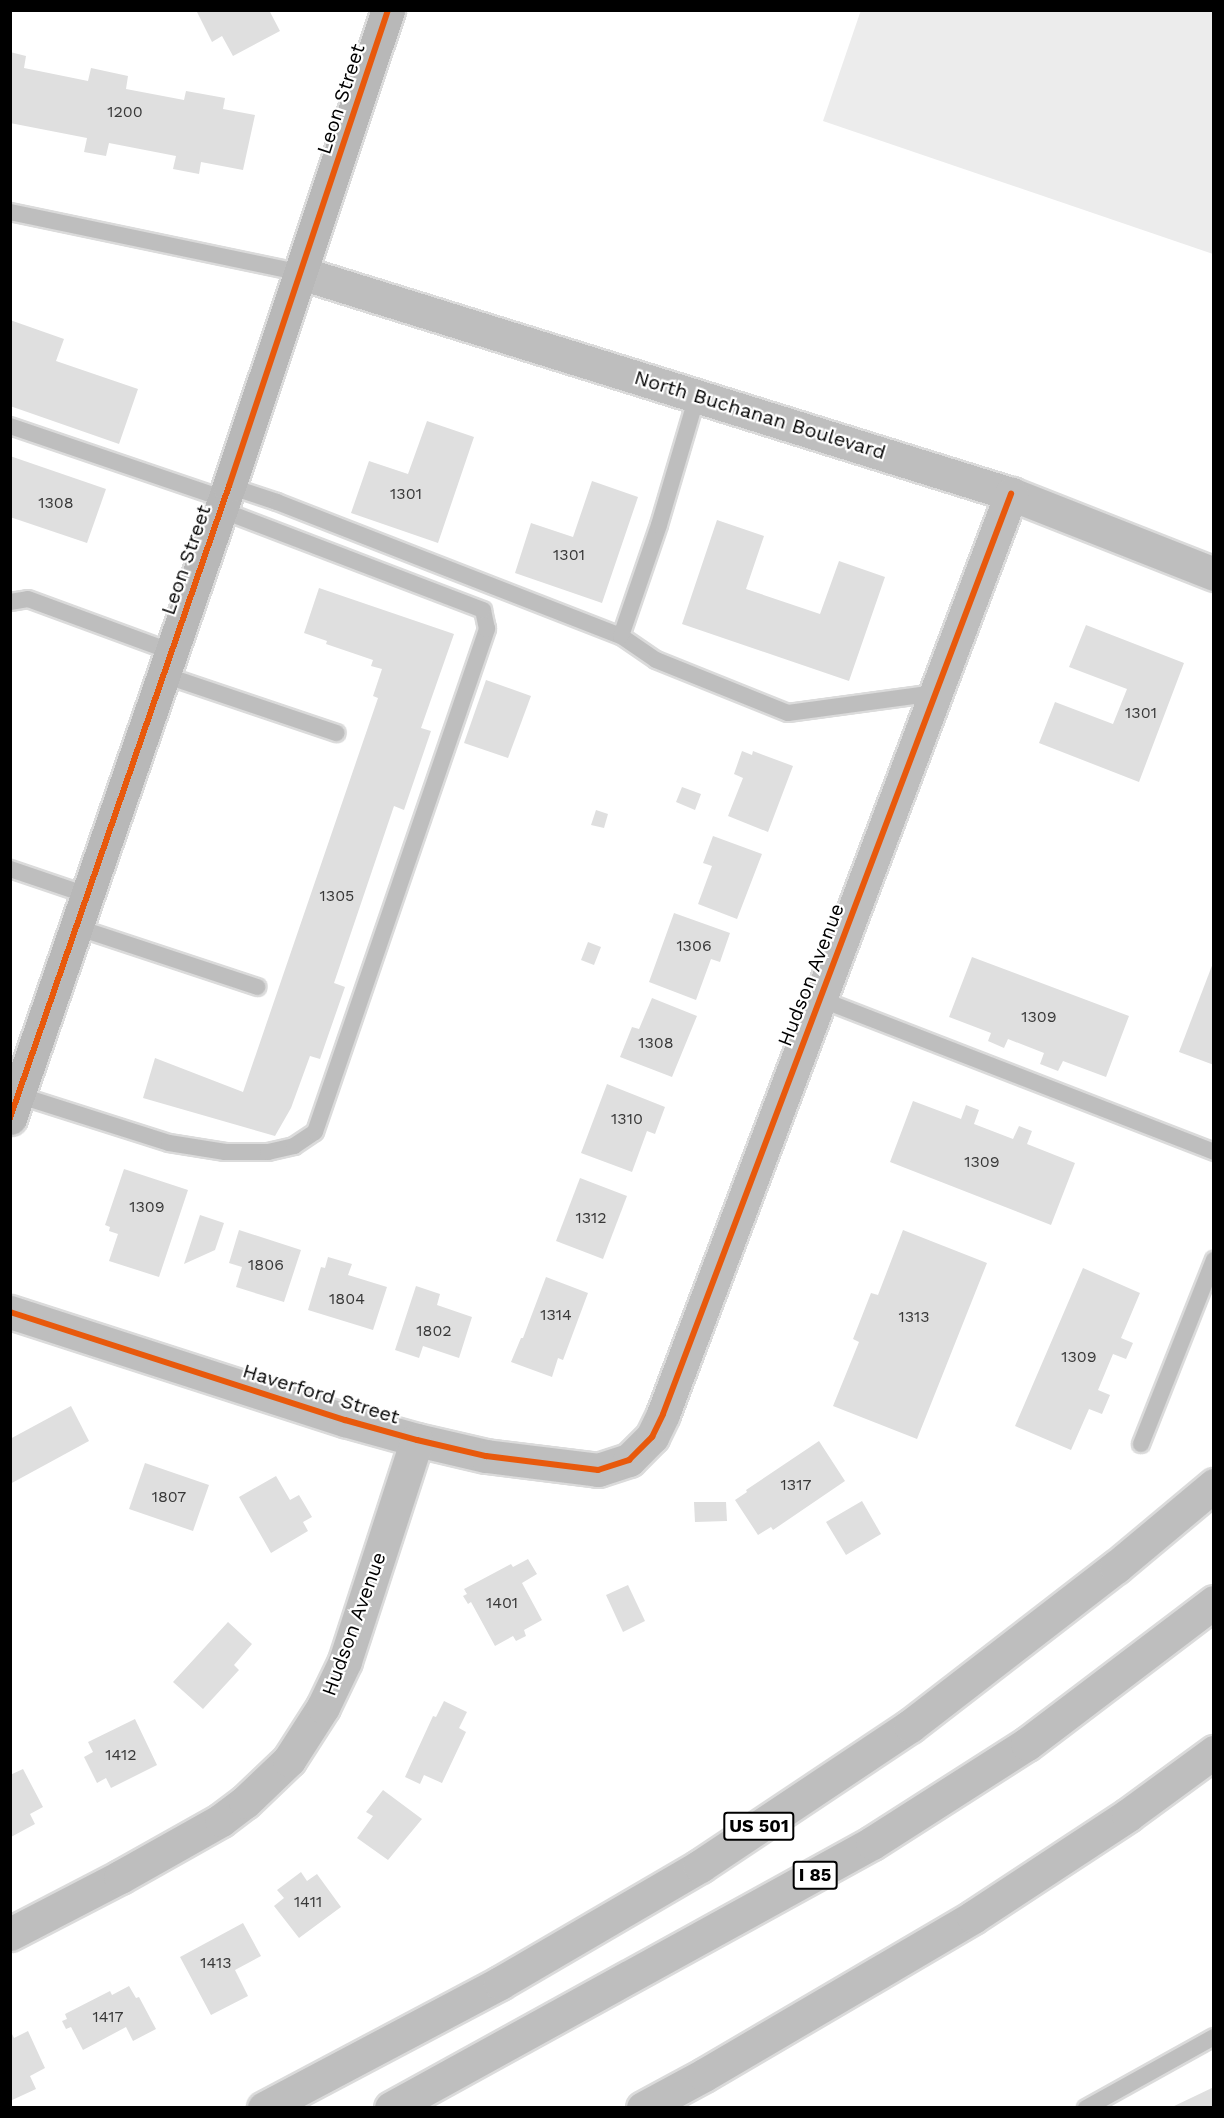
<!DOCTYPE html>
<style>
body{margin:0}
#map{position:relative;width:1224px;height:2118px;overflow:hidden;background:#fff;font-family:"Work Sans",sans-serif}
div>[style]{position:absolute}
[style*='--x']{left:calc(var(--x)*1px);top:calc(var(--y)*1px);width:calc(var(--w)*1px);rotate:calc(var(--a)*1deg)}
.green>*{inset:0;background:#ececec}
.building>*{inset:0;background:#dfdfdf}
.roads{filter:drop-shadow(2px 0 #dbdbdb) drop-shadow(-2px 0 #dbdbdb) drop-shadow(0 2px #dbdbdb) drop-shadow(0 -2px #dbdbdb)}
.lane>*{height:16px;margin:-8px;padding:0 8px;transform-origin:8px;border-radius:8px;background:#bebebe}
.street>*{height:33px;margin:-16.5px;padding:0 16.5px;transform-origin:16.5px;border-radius:16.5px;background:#bebebe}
.secondary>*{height:33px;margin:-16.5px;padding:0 16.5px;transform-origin:16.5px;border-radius:16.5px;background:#b8b8b8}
.highway>*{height:33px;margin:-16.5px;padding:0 16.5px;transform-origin:16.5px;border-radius:16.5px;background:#bebebe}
.cycleway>*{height:6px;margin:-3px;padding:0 3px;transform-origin:3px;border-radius:3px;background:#e8590c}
span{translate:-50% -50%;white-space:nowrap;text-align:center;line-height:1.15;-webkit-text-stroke:4.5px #fff;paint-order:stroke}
.number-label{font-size:16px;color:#383838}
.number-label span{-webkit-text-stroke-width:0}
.shield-label span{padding:2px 4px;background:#fff;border:2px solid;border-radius:4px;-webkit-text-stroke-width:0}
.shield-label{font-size:18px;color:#000;font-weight:700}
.street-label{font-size:20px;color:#000}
.frame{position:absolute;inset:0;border:12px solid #000;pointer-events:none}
</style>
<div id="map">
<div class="green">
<i style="clip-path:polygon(861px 10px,1213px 11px,1213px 254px,823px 121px)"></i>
</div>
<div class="building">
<i style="clip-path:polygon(196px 10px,269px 10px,280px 31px,233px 56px,222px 36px,212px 42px)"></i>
<i style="clip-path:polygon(10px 52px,26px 56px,24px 68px,88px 81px,91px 68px,128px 76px,126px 89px,184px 100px,186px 91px,225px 98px,223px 109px,255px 115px,243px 170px,201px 162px,199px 174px,173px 169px,176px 156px,109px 143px,106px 156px,84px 152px,87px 138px,10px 123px)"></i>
<i style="clip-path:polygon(10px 320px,64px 339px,56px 361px,138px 389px,119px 444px,10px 406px)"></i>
<i style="clip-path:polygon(427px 421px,474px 437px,438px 543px,351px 513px,369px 461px,408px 474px)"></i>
<i style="clip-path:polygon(10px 456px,106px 489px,87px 543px,10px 517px)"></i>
<i style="clip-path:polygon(592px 481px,638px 497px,602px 603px,515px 573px,531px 523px,573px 537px)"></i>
<i style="clip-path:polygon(717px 520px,764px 536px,746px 589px,820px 614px,839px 561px,885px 577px,849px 681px,682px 624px)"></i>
<i style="clip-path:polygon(319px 588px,454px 634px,421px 728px,431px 731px,404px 810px,394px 806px,334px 983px,345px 987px,320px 1059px,310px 1056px,291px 1108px,275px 1136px,143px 1098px,155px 1058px,243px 1092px,378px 698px,373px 696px,382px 669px,371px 666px,373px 660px,326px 644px,327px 641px,304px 633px)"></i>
<i style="clip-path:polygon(1086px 625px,1184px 663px,1139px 782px,1039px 743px,1055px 702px,1113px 724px,1127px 689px,1069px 667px)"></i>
<i style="clip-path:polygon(486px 680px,531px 696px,508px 758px,464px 743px)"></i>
<i style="clip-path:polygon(742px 751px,752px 755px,753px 751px,793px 766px,768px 832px,728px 816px,743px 778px,734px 774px)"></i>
<i style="clip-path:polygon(682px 787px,701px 794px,695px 810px,676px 802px)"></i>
<i style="clip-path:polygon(596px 810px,608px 814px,604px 828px,591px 825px)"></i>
<i style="clip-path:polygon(713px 836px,762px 854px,737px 919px,698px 904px,712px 866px,703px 863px)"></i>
<i style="clip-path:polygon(674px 913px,730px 933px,720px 962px,711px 959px,696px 1000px,649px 982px)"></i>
<i style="clip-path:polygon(588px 942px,601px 947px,594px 965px,581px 960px)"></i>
<i style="clip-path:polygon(972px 957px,1129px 1016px,1106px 1077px,1063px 1061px,1058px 1071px,1040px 1064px,1044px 1053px,1008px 1039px,1004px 1048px,988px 1041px,991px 1033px,949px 1017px)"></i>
<i style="clip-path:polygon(1213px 963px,1214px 963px,1214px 1065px,1179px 1052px)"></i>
<i style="clip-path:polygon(652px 998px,697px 1016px,672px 1077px,620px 1057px,632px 1027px,639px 1029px)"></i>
<i style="clip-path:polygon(607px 1084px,665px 1107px,655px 1134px,647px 1131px,632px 1172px,581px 1153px)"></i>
<i style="clip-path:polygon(913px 1101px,961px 1119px,966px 1105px,979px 1110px,974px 1124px,1013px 1139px,1019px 1126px,1032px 1131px,1027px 1144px,1075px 1163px,1051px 1225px,890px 1162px)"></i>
<i style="clip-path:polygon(124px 1169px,188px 1190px,159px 1277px,109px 1261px,118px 1234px,109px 1231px,110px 1227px,105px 1225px)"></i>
<i style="clip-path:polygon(580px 1178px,627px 1196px,603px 1259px,556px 1241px)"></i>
<i style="clip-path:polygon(200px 1215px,224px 1223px,215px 1250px,184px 1264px)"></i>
<i style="clip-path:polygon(239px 1230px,301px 1250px,284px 1302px,236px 1287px,242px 1267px,229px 1263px)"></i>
<i style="clip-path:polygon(903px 1230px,987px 1263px,917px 1439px,833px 1406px,859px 1342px,853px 1339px,871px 1293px,878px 1295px)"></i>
<i style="clip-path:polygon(328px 1257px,352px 1264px,348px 1275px,387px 1287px,373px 1330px,308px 1310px,321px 1267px,325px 1268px)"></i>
<i style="clip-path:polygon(1083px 1268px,1140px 1293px,1121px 1338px,1133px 1343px,1126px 1359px,1113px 1354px,1098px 1390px,1110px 1395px,1102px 1414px,1089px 1409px,1071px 1450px,1015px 1426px)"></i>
<i style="clip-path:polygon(546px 1277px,588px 1293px,563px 1360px,558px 1358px,552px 1377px,511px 1362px,521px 1338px,523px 1338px)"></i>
<i style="clip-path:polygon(416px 1286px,440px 1294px,437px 1305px,472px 1317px,459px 1358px,423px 1346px,419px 1358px,395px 1350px)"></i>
<i style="clip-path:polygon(71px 1406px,89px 1441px,10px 1484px,10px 1439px)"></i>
<i style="clip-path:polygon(819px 1441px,845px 1481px,773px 1530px,771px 1527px,758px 1535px,735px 1500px,747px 1492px,746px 1490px)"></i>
<i style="clip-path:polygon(145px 1463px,209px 1485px,193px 1531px,129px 1509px)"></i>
<i style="clip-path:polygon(276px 1476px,290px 1500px,299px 1495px,312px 1517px,303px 1522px,308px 1531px,271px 1553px,239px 1497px)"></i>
<i style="clip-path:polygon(862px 1501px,881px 1534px,846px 1555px,826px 1522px)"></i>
<i style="clip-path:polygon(694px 1502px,726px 1502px,727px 1521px,695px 1522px)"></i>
<i style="clip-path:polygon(528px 1559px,537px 1574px,522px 1583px,542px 1620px,524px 1630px,526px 1636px,516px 1641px,513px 1636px,495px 1646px,471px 1602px,468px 1604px,463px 1596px,467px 1594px,464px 1589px,511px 1564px,513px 1567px)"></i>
<i style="clip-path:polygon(628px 1585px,645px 1621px,623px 1632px,606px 1595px)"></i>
<i style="clip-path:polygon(228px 1622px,252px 1644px,234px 1665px,239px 1670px,203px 1709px,173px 1682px)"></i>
<i style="clip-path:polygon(444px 1701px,467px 1712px,459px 1728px,466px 1732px,442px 1783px,424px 1775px,420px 1784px,405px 1777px,433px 1716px,436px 1717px)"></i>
<i style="clip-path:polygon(135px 1719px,157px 1765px,111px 1788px,106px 1778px,97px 1783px,84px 1757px,93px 1752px,88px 1742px)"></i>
<i style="clip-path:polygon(23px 1769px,43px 1807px,30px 1814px,35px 1824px,11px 1837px,10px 1775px)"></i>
<i style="clip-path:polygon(383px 1790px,422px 1819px,388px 1860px,357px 1838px,373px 1816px,366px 1812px)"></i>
<i style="clip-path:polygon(301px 1872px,307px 1881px,317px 1874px,341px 1907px,299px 1938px,274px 1906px,284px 1898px,277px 1890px)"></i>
<i style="clip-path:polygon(243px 1923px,261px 1956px,235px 1970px,248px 1996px,211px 2015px,180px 1957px)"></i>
<i style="clip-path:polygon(129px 1986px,136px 1998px,139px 1997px,156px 2029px,133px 2041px,126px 2027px,83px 2050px,71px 2027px,66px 2029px,62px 2021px,67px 2019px,65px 2014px,110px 1991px,112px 1995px)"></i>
<i style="clip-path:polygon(10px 2030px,14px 2038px,28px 2031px,45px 2068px,30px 2076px,36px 2089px,10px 2101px)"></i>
<i style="clip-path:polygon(1214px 2087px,1214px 2108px,1170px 2108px)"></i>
</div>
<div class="roads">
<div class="lane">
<i style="--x:10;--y:212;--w:297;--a:11.8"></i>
<i style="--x:10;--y:426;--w:227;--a:18.8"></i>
<i style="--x:229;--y:486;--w:51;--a:18.4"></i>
<i style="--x:277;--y:502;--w:369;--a:21.3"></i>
<i style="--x:621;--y:636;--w:42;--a:34.4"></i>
<i style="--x:656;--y:660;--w:142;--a:21.9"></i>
<i style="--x:788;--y:713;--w:149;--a:-7.7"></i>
<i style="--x:10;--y:602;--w:18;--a:-9"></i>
<i style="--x:28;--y:599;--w:153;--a:20.2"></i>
<i style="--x:621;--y:636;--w:117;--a:-71.1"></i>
<i style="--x:659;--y:525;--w:134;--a:-73.6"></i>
<i style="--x:164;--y:675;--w:182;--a:18.6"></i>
<i style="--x:10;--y:869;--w:81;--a:18.7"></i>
<i style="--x:76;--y:927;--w:191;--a:18.3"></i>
<i style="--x:820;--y:999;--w:423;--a:21.2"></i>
<i style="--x:18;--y:1095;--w:158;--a:17.6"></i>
<i style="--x:169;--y:1143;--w:57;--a:9.1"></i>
<i style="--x:225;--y:1152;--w:43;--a:0"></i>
<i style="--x:268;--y:1152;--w:27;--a:-13"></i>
<i style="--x:294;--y:1146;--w:25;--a:-34"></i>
<i style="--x:315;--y:1132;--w:532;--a:-71.12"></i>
<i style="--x:487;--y:629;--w:19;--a:-102"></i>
<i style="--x:483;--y:610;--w:280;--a:-159.1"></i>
<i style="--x:1141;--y:1444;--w:198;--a:-68.4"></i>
<i style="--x:1086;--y:2108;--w:146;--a:-29"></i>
</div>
<div class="street">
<i style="--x:301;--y:273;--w:744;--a:17.29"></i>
<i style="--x:1011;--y:494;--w:218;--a:21.5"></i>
<i style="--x:10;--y:1312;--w:352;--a:17.9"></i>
<i style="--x:345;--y:1420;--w:75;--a:15.5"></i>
<i style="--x:417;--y:1440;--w:71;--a:13.1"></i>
<i style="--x:486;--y:1456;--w:113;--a:7.1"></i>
<i style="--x:598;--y:1470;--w:33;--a:-18"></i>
<i style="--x:629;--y:1460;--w:33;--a:-45"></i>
<i style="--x:652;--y:1437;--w:25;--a:-64"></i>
<i style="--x:663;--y:1414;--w:984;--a:-69.28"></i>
<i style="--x:10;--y:1934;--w:124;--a:-27.4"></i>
<i style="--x:120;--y:1877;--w:116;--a:-29.4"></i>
<i style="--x:221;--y:1820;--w:30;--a:-37"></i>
<i style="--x:245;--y:1802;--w:61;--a:-43.7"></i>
<i style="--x:289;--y:1760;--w:63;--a:-57.3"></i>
<i style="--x:323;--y:1707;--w:51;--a:-64.4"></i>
<i style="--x:345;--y:1661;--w:232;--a:-72"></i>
</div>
<div class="secondary">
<i style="--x:10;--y:1118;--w:669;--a:-70.89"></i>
<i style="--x:229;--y:486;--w:502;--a:-71.53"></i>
</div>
<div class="highway">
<i style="--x:264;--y:2108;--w:267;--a:-27.9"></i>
<i style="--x:500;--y:1983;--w:232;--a:-30.3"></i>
<i style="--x:700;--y:1866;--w:252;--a:-33.7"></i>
<i style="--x:910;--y:1726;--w:260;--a:-37.7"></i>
<i style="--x:1116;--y:1567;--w:128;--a:-39.9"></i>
<i style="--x:391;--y:2108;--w:549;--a:-28.85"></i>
<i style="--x:872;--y:1843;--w:184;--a:-32.6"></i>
<i style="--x:1027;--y:1744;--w:235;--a:-37.2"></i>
<i style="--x:643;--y:2108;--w:69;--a:-28.4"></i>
<i style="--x:704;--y:2075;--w:312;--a:-30.4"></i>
<i style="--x:973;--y:1917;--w:186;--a:-33.3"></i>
<i style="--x:1128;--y:1815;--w:107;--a:-36.2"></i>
</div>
</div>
<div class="cycleway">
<i style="--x:10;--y:1118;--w:669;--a:-70.89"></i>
<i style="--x:229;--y:486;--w:502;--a:-71.53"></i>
<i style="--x:10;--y:1312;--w:352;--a:17.9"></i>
<i style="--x:345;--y:1420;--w:75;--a:15.5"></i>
<i style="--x:417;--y:1440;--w:71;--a:13.1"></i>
<i style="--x:486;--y:1456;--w:113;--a:7.1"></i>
<i style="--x:598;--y:1470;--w:33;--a:-18"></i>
<i style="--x:629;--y:1460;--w:33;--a:-45"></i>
<i style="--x:652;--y:1437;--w:25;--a:-64"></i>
<i style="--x:663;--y:1414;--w:984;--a:-69.28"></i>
</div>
<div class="number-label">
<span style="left:125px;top:112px">1200</span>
<span style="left:406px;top:494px">1301</span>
<span style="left:56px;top:503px">1308</span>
<span style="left:569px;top:555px">1301</span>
<span style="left:1141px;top:713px">1301</span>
<span style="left:337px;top:896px">1305</span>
<span style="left:694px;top:946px">1306</span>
<span style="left:1039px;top:1017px">1309</span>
<span style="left:656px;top:1043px">1308</span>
<span style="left:627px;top:1119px">1310</span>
<span style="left:982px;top:1162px">1309</span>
<span style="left:147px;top:1207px">1309</span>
<span style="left:591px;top:1218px">1312</span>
<span style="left:266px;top:1265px">1806</span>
<span style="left:347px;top:1299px">1804</span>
<span style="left:556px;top:1315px">1314</span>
<span style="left:914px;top:1317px">1313</span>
<span style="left:434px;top:1331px">1802</span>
<span style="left:1079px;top:1357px">1309</span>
<span style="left:796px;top:1485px">1317</span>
<span style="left:169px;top:1497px">1807</span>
<span style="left:502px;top:1603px">1401</span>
<span style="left:121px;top:1755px">1412</span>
<span style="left:308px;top:1902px">1411</span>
<span style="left:216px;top:1963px">1413</span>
<span style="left:108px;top:2017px">1417</span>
</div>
<div class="shield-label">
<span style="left:759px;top:1826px">US 501</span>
<span style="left:815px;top:1875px">I 85</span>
</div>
<div class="street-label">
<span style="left:341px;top:99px;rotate:-72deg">Leon Street</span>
<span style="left:760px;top:415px;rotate:17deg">North Buchanan Boulevard</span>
<span style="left:186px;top:560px;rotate:-71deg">Leon Street</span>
<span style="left:811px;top:975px;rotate:-69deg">Hudson Avenue</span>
<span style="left:321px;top:1394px;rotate:17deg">Haverford Street</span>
<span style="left:354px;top:1624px;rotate:-70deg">Hudson Avenue</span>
</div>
<div class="frame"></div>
</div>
